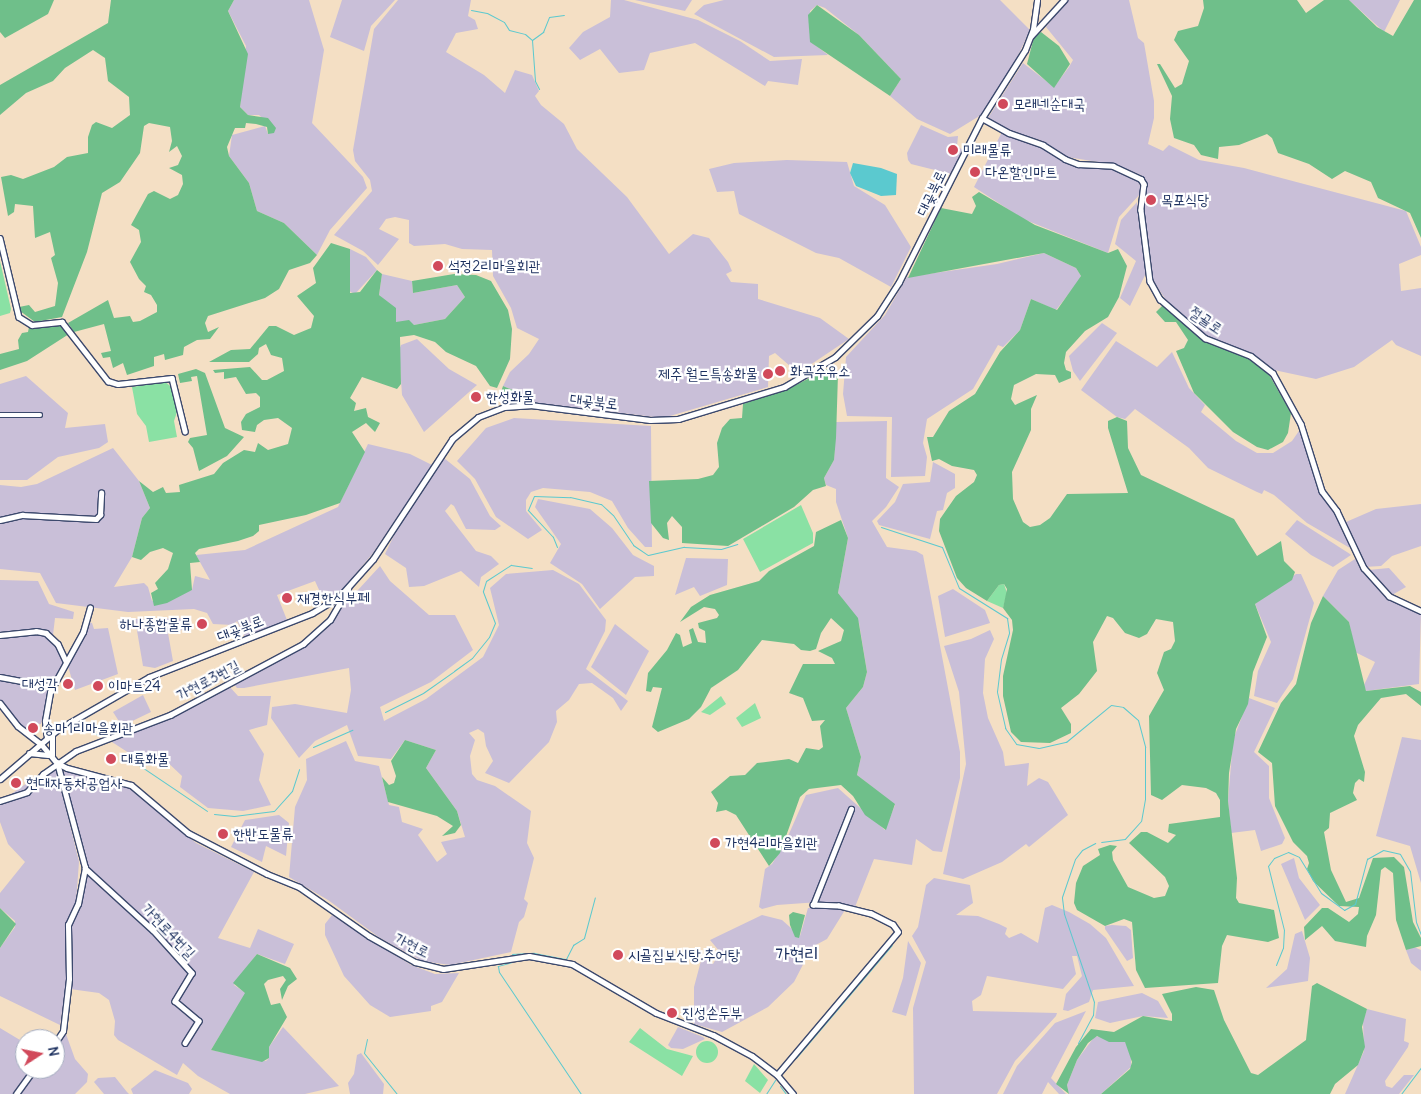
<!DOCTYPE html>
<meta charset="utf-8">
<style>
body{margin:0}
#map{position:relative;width:1421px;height:1094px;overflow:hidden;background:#f4dfc4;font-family:Delius,"Poor Story",sans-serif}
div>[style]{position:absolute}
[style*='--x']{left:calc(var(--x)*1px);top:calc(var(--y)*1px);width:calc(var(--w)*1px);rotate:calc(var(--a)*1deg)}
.industrial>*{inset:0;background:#c9bfd8}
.green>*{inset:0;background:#8ae1a4}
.round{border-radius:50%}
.forest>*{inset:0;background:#6fbf8a}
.water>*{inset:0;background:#5bc9cf}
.stream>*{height:1px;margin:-0.5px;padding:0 0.5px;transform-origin:0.5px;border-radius:0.5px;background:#5bc9cf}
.roads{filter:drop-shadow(1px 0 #3c496d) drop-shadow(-1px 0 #3c496d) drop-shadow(0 1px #3c496d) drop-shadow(0 -1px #3c496d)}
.minor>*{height:4.5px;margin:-2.25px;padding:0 2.25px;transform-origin:2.25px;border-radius:2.25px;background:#fff}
.tertiary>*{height:5px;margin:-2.5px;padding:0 2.5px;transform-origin:2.5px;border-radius:2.5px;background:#fff}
.dots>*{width:14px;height:14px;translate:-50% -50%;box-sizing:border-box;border:2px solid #fff;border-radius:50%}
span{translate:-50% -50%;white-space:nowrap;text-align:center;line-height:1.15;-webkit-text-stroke:4.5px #fff;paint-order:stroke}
.poi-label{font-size:15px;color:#1b2f5e}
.left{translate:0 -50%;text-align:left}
.right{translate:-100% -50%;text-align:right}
.street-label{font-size:15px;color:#1b2f5e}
.quarter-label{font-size:18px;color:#1b2f5e}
.north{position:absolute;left:15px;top:1029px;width:50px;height:50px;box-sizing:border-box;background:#fff;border:1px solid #a4acbf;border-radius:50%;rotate:79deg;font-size:14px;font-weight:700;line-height:20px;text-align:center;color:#1b2f5e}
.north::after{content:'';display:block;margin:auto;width:18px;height:22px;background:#d1495b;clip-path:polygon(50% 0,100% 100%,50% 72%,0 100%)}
</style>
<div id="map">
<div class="industrial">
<i style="clip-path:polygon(234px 0,309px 0,324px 50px,312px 123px,363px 177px,367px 188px,330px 230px,317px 255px,284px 223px,257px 211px,249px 183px,229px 156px,232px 135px,265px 126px,268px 134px,275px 130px,259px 115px,248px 115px,240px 107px,246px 46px,228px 11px)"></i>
<i style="clip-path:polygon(342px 0,395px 0,371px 26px,364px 51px,330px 37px)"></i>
<i style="clip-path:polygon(398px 0,471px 0,468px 16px,475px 20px,478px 29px,456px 33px,446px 52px,484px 75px,505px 93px,515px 70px,532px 75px,539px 91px,535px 96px,541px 105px,564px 124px,577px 149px,627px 197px,669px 254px,693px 234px,709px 238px,728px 262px,732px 271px,726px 274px,731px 282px,758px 284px,758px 299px,820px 318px,849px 339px,798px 373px,775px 353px,769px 356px,768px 387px,663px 418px,529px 402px,527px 396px,503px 386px,510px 372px,529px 354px,539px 339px,517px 328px,511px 308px,493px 276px,492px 250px,462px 249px,445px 244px,414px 246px,409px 243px,409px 220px,395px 217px,386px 219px,379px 229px,399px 239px,378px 265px,363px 251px,334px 235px,372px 191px,370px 180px,355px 161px,353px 150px,374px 29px)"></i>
<i style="clip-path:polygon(611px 0,624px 0,698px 20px,740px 41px,770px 61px,802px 59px,798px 85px,768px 81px,765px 86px,695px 43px,650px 53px,644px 70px,619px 73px,600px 49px,580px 60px,569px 48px,583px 32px,610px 17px)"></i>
<i style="clip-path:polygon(635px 0,692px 0,685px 11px)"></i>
<i style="clip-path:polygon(724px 0,1000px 0,1030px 30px,1015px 62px,981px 115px,950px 134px,917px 119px,890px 96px,901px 79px,859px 35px,825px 8px,817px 5px,810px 11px,810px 41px,828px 55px,774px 57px,694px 14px,704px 5px)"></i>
<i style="clip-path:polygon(1067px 0,1129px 0,1138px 38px,1144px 43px,1154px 101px,1154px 118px,1148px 144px,1163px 151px,1169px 145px,1199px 160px,1244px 168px,1406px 211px,1421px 247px,1421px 255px,1399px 264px,1401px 291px,1421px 288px,1421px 356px,1396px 345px,1392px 340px,1354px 367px,1316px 379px,1274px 370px,1252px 353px,1209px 338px,1172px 309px,1152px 279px,1144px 212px,1147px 186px,1141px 175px,1117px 165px,1067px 157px,1040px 140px,1011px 132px,988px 118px,1023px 63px,1054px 87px,1069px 67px,1073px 60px,1046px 27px)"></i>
<i style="clip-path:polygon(1349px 0,1400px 0,1384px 32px)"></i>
<i style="clip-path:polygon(921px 125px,948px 137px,958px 136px,957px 146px,963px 150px,951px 174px,911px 164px,908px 160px,907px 153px)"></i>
<i style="clip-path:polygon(1002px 132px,1039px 146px,1074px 165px,1117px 170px,1139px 179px,1141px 193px,1119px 217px,1108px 253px,1023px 219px,974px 187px)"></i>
<i style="clip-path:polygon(787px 160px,847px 162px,854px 186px,885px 205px,911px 247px,891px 287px,839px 258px,816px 253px,739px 214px,734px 191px,717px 192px,709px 169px,734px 163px)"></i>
<i style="clip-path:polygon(1137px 202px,1147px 271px,1130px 306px,1120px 298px,1136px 261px,1115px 244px,1121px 220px)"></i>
<i style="clip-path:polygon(350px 249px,366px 257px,377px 270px,355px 294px,349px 291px)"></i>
<i style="clip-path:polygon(1044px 253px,1076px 268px,1081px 276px,1078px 282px,1056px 310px,1031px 299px,1020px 330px,1003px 347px,998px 345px,973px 389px,927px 419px,923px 443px,927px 457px,925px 476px,891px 477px,892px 417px,847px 416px,843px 394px,846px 357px,885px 315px,907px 277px,997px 264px)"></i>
<i style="clip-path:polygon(382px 274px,412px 281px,413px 293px,457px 285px,465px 297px,445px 319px,414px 325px,396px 322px,388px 304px,379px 295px)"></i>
<i style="clip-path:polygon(1102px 323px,1117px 333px,1080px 381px,1073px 371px,1069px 356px)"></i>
<i style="clip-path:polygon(417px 339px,449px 369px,477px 385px,424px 432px,402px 395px,399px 350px,401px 345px)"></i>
<i style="clip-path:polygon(1116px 341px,1157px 367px,1172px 352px,1189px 388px,1205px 405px,1201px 412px,1236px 441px,1257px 453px,1273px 453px,1292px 441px,1301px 428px,1316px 480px,1339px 520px,1350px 548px,1307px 523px,1274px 495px,1264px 490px,1262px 494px,1257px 492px,1208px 468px,1189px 448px,1135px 409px,1125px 419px,1117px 417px,1081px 390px)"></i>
<i style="clip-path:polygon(26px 376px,68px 413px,65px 428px,105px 424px,108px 442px,99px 448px,58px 457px,27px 480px,0 480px,0 384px)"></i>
<i style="clip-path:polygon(514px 418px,651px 426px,652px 547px,645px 547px,628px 528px,612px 501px,590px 492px,543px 488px,531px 492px,526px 500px,526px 511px,542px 530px,528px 539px,496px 517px,475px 479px,457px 461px,486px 428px)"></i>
<i style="clip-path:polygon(887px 421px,886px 478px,899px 487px,886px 507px,872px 521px,887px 547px,916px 551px,923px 555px,960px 752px,960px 778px,942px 852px,933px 851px,916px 839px,912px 865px,874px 859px,855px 907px,819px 902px,777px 905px,762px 909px,759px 907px,765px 869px,772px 864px,785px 843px,806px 795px,838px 788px,885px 830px,895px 805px,857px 775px,861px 757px,846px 708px,863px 687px,867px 672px,859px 623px,838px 593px,848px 538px,836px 502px,836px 489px,826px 485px,824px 478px,834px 460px,836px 422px)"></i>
<i style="clip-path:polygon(368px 444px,410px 454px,432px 465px,373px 553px,343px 589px,325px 603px,315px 581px,277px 595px,287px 620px,245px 637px,237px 621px,233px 625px,213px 624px,207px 613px,194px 609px,128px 612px,56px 603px,40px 573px,0 569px,0 485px,21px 487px,37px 484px,113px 448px,139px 481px,150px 508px,142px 518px,132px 557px,114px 587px,144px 583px,148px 587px,152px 601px,192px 590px,195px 576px,210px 580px,196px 555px,245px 550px,338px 507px)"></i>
<i style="clip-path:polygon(444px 458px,470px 479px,490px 516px,501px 526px,495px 530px,466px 529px,454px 506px,451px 504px,445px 511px,476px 551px,491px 556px,499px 564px,481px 577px,479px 587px,461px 571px,424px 586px,409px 587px,406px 568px,385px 554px,401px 521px)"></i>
<i style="clip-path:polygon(933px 462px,955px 474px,955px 488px,947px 493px,943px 510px,937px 511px,930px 539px,879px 525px,877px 521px,895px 502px,903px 484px,930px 482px)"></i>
<i style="clip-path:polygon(538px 499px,590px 509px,612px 528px,633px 555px,654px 566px,654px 576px,635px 577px,600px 609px,582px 584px,550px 563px,561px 544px,535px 507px)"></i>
<i style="clip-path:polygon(1421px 504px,1421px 546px,1392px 556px,1381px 566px,1364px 567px,1346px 522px,1376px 509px)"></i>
<i style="clip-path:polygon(1297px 520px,1350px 554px,1351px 555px,1333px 567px,1311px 555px,1285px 534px)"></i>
<i style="clip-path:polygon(686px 558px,728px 559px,727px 585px,700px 596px,694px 587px,675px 595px)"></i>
<i style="clip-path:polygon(1355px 559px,1386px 597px,1421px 613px,1419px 684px,1366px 691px,1364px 685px,1375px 662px,1355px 652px,1349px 622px,1323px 596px,1338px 570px)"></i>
<i style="clip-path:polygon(380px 566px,390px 581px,429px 615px,455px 615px,473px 650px,431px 682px,380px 707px,384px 721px,426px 699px,483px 657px,499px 625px,490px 588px,506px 574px,553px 570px,579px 584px,606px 620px,605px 631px,586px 669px,628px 701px,621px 711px,613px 698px,592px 683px,579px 684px,569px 700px,556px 711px,557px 722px,549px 742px,509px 783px,485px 773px,493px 761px,486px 746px,484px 733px,478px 729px,469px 733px,475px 740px,470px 756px,472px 774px,477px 780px,495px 786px,531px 811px,527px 843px,534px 858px,524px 899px,528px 903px,524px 917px,519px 922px,511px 952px,450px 965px,422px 961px,380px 938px,328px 900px,289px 877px,295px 807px,307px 780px,306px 759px,346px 741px,355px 761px,379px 766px,389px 805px,399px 807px,402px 822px,423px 829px,418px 835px,437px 862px,447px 854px,441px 842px,465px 837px,457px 811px,426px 768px,436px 750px,405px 740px,391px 759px,358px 756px,347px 725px,315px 741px,299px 758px,271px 718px,272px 707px,295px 704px,347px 713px,351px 690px,349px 668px,244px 688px,237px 688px,233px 683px,314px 638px)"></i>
<i style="clip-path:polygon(1389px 568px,1406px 587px,1392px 595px,1368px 570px)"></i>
<i style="clip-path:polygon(1296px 574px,1301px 574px,1314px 603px,1293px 679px,1277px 703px,1254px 696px,1258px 671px,1271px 642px,1255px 604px)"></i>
<i style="clip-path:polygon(0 580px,38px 581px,49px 604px,74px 612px,73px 619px,55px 618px,53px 635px,34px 629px,0 633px)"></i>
<i style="clip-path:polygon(953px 589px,985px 610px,990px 623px,945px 637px,938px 596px)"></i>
<i style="clip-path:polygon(185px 618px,187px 629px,168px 633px,173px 661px,155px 668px,143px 666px,135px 619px)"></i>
<i style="clip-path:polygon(87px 622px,92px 623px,94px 629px,108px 628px,118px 674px,75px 690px,67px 663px)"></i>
<i style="clip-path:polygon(615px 624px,649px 651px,626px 695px,591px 667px)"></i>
<i style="clip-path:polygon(990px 630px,994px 639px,985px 659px,983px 693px,988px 718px,1003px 752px,1005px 766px,1029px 763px,1027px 786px,1039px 778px,1048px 782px,1068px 815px,1029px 847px,1026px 844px,1002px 862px,963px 879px,943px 874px,966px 764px,959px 692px,944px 646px,971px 639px)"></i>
<i style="clip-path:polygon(35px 632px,54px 641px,64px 661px,53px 685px,0 675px,0 636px)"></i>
<i style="clip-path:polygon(0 678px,49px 689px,41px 724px,29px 723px,25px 731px,15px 721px,0 701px)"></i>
<i style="clip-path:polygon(229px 686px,238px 696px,271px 696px,267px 725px,249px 730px,264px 754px,259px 780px,271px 805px,243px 811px,208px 808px,180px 787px,182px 776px,163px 758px,149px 766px,112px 742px,117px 737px,168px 718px)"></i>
<i style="clip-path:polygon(143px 695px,151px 712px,122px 726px,113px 712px)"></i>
<i style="clip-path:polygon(1249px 698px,1275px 708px,1254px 752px,1269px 766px,1269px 798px,1285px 838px,1282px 844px,1261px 851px,1255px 830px,1231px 833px,1228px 801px,1233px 740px)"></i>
<i style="clip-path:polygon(1402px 737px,1421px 740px,1421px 883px,1410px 846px,1376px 836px)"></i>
<i style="clip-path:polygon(51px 766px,57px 771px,79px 862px,76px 902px,66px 927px,67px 980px,60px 1025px,0 996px,0 948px,15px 927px,15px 921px,0 908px,0 893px,25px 862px,8px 844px,0 822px,0 802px)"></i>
<i style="clip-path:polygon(69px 772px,131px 789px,196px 843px,254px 872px,218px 938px,250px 948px,258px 929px,294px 944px,285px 964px,257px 954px,234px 985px,246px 993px,211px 1050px,266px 1061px,269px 1058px,269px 1047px,283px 1027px,339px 1086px,305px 1094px,230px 1094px,198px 1076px,183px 1063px,177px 1075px,118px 1040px,114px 1035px,115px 1021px,109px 1000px,99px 993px,70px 989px,70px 930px,79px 910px,86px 871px,63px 777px,64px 772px)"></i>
<i style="clip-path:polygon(279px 815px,289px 823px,286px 856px,266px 846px,262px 862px,231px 847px,245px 820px)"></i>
<i style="clip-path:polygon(1294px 858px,1299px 878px,1320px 905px,1305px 920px,1281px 864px)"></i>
<i style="clip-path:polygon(934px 878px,970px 885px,973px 903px,956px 915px,978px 916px,999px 924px,1007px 928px,1005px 934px,1009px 938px,1021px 933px,1038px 943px,1045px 908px,1052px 905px,1069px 912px,1090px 924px,1106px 938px,1134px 986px,1093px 990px,1089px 1002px,1068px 1011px,1063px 1010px,1066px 994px,1082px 976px,1077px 956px,1072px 956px,1076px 974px,1063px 989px,987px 976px,981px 995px,972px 1001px,973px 1011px,1057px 1013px,1056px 1016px,1015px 1061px,997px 1094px,914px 1094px,913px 1008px,926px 962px,912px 936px,918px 927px,926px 885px)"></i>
<i style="clip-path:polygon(829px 907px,845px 910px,827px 939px,812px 947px,794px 982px,768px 1007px,722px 1032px,694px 1024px,694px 987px,702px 957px,713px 964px,720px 952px,710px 940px,762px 915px,782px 920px,800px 936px,808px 908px)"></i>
<i style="clip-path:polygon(332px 915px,411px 965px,435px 974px,459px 973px,442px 1002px,431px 1006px,431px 1011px,390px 1017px,370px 1005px,344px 976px,325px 935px,325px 924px)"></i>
<i style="clip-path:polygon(1112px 925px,1126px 926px,1131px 930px,1133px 958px,1127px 961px,1105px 929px,1105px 926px)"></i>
<i style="clip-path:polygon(1302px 931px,1310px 958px,1308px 981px,1266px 988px,1287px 969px,1295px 934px)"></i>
<i style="clip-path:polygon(908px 941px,921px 963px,906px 1016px,892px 1012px,903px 978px)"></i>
<i style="clip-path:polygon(1414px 947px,1421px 950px,1421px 971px,1411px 963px,1406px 950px)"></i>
<i style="clip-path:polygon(1142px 993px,1158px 1001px,1168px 1018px,1143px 1016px,1110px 1023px,1095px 1018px,1098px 1002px)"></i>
<i style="clip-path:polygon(1367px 1009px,1406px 1019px,1404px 1041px,1409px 1043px,1408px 1047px,1385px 1081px,1386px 1086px,1392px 1088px,1404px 1075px,1414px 1075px,1399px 1094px,1345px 1094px,1364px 1051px,1363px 1021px)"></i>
<i style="clip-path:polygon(1086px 1011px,1051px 1078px,1066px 1094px,1059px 1094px,1048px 1082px,1042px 1094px,1003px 1094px,1017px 1066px,1055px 1023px)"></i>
<i style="clip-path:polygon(678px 1027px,703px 1037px,705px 1039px,683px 1049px,671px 1048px,668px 1045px)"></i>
<i style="clip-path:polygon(0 1028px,25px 1043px,25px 1069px,55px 1069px,55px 1045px,66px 1034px,75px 1059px,88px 1074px,87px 1082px,75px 1094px,0 1094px)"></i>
<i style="clip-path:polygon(1095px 1036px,1125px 1042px,1131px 1052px,1131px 1067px,1101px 1094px,1069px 1094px,1067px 1085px,1077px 1060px)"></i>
<i style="clip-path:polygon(361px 1053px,384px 1084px,383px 1094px,350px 1094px,348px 1083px,354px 1074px,357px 1055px)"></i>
<i style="clip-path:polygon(155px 1070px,188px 1083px,192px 1089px,189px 1094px,133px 1094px,131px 1089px)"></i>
<i style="clip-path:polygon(115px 1077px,127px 1092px,129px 1094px,104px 1094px,94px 1082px,98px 1078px)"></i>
</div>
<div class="green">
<i style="clip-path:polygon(0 261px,11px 309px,10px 313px,0 316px)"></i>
<i style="clip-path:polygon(165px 382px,173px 388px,177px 412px,174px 421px,177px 437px,149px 442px,146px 426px,137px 414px,132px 387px)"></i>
<i style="clip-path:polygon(801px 505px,813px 533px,813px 543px,760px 572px,743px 539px)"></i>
<i style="clip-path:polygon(1004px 584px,1007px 593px,1003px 608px,987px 601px,999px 585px)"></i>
<i style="clip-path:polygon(721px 696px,726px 704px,710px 715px,701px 712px)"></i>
<i style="clip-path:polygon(755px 703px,761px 718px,742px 727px,736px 718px)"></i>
<i style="clip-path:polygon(640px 1028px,667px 1049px,693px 1056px,682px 1076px,629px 1042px)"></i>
<i class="round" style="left:696px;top:1041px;width:22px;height:22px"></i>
<i style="clip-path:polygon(754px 1064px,768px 1080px,760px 1093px,745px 1081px)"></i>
</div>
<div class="forest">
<i style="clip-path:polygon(0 0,54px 0,48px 14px,5px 38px,0 32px)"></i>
<i style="clip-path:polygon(111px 0,234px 0,228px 11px,248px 54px,240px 107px,248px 115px,268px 118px,276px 128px,274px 133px,268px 134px,267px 127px,256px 124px,246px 123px,245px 128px,235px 128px,227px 147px,229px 156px,249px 183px,257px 211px,284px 223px,317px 255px,310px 263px,289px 270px,279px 289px,265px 298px,208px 316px,205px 323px,208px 332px,219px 327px,210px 339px,197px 340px,184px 347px,183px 355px,165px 360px,164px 354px,154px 357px,154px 366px,127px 375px,123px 363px,113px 368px,110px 357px,103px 358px,101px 353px,111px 351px,104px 324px,74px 332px,68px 323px,108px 300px,114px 318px,130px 316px,133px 322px,140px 321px,157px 312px,157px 305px,151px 295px,144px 292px,146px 286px,139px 279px,130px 262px,141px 242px,139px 230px,131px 225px,148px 194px,154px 191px,170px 199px,178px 195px,183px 184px,182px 175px,169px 168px,178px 165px,182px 156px,177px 146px,169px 152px,172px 141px,170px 127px,149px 123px,144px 126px,140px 153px,120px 182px,102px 193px,87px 252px,62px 317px,35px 322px,20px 311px,19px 307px,29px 305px,35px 312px,55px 306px,58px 283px,51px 258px,55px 255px,50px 232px,35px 238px,33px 206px,15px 204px,14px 212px,8px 216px,1px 177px,11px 175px,23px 179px,54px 167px,67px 157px,88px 153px,88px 137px,92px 125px,96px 122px,112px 128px,130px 115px,129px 97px,108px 81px,105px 58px,93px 50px,65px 68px,53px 81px,26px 93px,0 115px,0 85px,108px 23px)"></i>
<i style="clip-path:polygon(1203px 0,1297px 0,1306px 13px,1324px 0,1349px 0,1377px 27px,1393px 36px,1414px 0,1421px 0,1421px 238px,1410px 213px,1378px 198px,1371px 182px,1345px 171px,1332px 179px,1309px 164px,1278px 153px,1272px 138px,1267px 134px,1239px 145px,1219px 147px,1218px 159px,1201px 155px,1194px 145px,1174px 138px,1170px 119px,1172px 96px,1157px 64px,1160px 64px,1175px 88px,1182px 84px,1189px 61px,1174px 40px,1178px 31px,1198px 26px,1204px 8px)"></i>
<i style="clip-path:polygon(817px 5px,859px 35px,901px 79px,890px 96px,810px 42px,808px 15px)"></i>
<i style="clip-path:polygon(1041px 32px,1059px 46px,1070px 64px,1054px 88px,1027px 64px,1034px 37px)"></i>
<i style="clip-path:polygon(979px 192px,1035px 225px,1108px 253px,1118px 249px,1127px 266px,1119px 297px,1108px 317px,1085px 331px,1066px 352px,1064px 363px,1066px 370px,1071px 372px,1071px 378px,1059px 383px,1055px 375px,1036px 374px,1014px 385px,1011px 399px,1015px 405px,1037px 395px,1031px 409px,1031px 430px,1012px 472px,1013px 499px,1023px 522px,1030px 527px,1040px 525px,1050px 518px,1067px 494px,1128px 493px,1108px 428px,1108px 421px,1117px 417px,1127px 421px,1128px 448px,1141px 475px,1234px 519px,1257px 556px,1281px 541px,1284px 561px,1295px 572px,1292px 580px,1255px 604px,1267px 637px,1253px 672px,1248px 704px,1236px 729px,1229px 773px,1228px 801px,1237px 878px,1236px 898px,1239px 903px,1274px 910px,1279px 938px,1268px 942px,1227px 935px,1222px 946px,1218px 983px,1145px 988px,1136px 970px,1132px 922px,1124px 919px,1105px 926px,1077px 910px,1074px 903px,1076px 883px,1083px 866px,1100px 855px,1098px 849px,1110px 845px,1117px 846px,1112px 852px,1113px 860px,1128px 887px,1154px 898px,1165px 896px,1169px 886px,1165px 877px,1129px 843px,1141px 832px,1147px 832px,1168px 843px,1176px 835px,1168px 832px,1169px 824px,1220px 817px,1220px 800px,1216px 793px,1206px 788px,1182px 785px,1162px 800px,1151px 795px,1149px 716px,1164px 690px,1157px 673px,1164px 652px,1171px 649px,1175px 641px,1173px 622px,1156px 619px,1147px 634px,1139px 638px,1125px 633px,1113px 618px,1107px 616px,1093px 642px,1097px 671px,1079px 694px,1061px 708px,1071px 724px,1071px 733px,1050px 743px,1021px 742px,1011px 732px,1003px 696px,1003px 676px,1013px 630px,1012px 620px,1003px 608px,1007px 589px,1004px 584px,999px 585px,987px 601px,966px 588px,957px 578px,939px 531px,940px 519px,956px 496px,974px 482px,977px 475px,974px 470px,952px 466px,939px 459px,932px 461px,927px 437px,933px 437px,949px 411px,975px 394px,1000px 352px,1020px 330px,1031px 299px,1057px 310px,1081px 276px,1076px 268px,1044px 253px,908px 278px,941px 208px,972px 214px,976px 206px,972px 197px)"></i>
<i style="clip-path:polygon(331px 243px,350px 249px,350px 293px,360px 292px,377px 270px,382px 274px,379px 295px,396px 308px,396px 322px,409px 320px,414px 325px,445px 319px,465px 297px,457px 285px,413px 293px,412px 281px,454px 274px,476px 275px,491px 281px,508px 310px,512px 329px,510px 359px,497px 388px,490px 386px,476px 366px,446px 352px,435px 342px,414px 335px,400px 337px,401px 384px,397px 389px,362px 377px,350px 398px,356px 403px,354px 411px,366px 408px,368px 417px,380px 423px,375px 432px,366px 423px,352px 432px,365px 452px,340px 503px,306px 515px,259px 525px,259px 531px,253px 536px,238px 541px,199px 549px,195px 553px,200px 562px,190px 563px,192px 590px,167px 603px,154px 606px,151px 593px,158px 589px,155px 583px,168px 569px,173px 553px,163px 548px,150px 552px,141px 560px,132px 557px,142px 518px,150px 508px,139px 481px,153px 492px,163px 487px,166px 493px,180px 492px,179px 485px,214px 474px,223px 463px,244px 450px,255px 452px,258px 443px,268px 450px,288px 444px,292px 428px,278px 418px,264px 420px,257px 425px,255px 432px,242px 430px,241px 422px,246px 414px,260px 407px,260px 397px,256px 393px,246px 394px,236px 377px,224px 379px,224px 372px,215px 373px,213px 370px,250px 367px,262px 380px,267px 380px,284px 371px,282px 358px,271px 355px,266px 344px,259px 348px,258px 354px,249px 362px,209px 362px,231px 350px,250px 349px,269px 326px,276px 326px,294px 335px,311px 328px,314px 316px,297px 296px,316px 283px,313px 268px)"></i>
<i style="clip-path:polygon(1163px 305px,1206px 341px,1246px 356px,1267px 371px,1291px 413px,1288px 433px,1283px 442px,1268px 450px,1257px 447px,1233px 432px,1194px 393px,1176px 351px,1184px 348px,1188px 340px,1176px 322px,1165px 322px,1156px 312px)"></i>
<i style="clip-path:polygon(52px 323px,61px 323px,69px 334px,27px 361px,0 370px,0 354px,19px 349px,18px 340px,22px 333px,28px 332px,29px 327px)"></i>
<i style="clip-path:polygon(833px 366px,838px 374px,836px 438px,834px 460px,824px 478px,826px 486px,813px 490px,794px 507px,728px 546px,682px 543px,682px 527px,672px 516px,667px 523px,669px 540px,663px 538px,651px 523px,649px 481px,698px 479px,713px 475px,719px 467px,717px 443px,722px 428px,730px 419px,742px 418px,743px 404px,790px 388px)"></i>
<i style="clip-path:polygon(196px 369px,205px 373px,225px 428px,244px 437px,227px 456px,199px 471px,193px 448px,188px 442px,190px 438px,207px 435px,197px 376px,191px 377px,192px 381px,180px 383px,178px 374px)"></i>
<i style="clip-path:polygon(503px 386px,527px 396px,528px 398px,502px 400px,500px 395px)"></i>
<i style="clip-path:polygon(841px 520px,848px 538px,838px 593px,858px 618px,867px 672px,863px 687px,846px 708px,861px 757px,857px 775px,895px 804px,886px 830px,865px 815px,853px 796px,841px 785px,809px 789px,800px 797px,780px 853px,769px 866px,736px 815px,726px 810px,716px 812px,718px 803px,711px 792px,730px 776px,745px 775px,757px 763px,789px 759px,798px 763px,806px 748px,819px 750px,823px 747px,820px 726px,825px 720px,812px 721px,803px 698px,789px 693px,803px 664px,835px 664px,832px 658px,818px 651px,841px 641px,844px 630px,831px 618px,821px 633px,816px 649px,810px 651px,801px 650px,794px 644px,762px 640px,738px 670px,711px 688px,701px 707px,689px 719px,658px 732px,652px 727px,662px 688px,653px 687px,651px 692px,646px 691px,648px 673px,667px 650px,676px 633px,680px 635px,683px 647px,692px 643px,689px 630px,693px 628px,698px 642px,706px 643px,705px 631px,699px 628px,698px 623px,717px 618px,719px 615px,715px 609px,704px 607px,680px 622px,691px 607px,710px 595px,759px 581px,769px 571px,814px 546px,816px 532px)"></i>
<i style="clip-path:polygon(1323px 596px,1349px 622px,1366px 691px,1410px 686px,1421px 692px,1421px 706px,1406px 694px,1381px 698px,1358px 725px,1354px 736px,1365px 772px,1364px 782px,1359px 779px,1355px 783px,1353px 793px,1357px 800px,1330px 813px,1329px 828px,1324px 832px,1331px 870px,1346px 902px,1359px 898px,1373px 858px,1394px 857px,1404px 867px,1413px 922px,1421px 938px,1421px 946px,1406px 950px,1396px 920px,1393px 873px,1385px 867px,1381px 870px,1376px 915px,1367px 936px,1366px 947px,1335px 941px,1322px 926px,1305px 940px,1304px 927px,1322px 908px,1328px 908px,1349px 922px,1358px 914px,1359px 907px,1339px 906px,1313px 881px,1307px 869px,1309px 863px,1307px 856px,1293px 842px,1275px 806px,1272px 763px,1258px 752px,1281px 703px,1296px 684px,1311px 623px)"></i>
<i style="clip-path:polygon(405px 740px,436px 750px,426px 768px,457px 811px,461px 825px,455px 833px,442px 836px,453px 826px,437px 816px,388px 802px,382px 777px,389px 785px,394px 783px,396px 776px,391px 761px)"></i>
<i style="clip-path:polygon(0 908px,16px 924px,0 948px)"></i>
<i style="clip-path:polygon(793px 912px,805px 915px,799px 938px,795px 937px,790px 925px,789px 915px)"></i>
<i style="clip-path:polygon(257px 954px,290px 968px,297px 979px,288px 986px,282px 1000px,280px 989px,286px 980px,283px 976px,268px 980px,264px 984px,271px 1005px,280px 1003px,287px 1017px,269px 1047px,269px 1058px,262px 1062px,211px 1050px,245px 993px,233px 983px)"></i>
<i style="clip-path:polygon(1317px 983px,1367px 1009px,1362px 1027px,1365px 1047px,1358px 1065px,1335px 1084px,1330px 1094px,1101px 1094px,1130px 1069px,1132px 1062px,1125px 1042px,1109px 1042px,1097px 1036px,1088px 1043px,1077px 1060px,1067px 1085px,1069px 1094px,1056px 1084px,1076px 1047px,1091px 1029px,1114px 1032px,1143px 1016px,1172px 1021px,1172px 1014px,1162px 994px,1196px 987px,1214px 990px,1224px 1020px,1251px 1073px,1258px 1075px,1306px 1040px,1312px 986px)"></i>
</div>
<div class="water">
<i style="clip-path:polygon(853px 163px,881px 168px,897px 174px,896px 195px,881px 196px,856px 186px,850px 173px)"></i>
</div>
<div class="stream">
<i style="--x:471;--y:10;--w:16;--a:11"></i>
<i style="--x:487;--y:13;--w:19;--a:28"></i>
<i style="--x:504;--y:22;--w:9;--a:58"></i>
<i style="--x:509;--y:30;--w:16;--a:14"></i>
<i style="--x:525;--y:34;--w:9;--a:41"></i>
<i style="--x:532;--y:40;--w:14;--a:-36"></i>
<i style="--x:543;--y:32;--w:16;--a:-68"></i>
<i style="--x:549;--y:17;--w:15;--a:-8"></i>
<i style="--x:532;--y:40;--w:41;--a:85.8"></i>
<i style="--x:535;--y:81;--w:9;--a:63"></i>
<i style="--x:881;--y:527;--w:64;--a:18.2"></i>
<i style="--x:942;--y:547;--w:44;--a:67.5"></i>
<i style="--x:959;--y:588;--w:57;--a:32"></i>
<i style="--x:1007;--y:618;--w:15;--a:82"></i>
<i style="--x:1009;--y:633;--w:27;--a:107"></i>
<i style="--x:1001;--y:659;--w:33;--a:97"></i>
<i style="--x:997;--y:692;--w:37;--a:77"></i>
<i style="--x:1005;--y:728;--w:19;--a:55"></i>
<i style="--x:1016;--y:744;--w:23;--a:10"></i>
<i style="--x:1039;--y:748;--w:28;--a:-13"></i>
<i style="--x:1066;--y:742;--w:58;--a:-39.4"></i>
<i style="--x:1111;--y:705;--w:12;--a:9"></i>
<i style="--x:1123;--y:707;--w:20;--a:41"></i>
<i style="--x:1138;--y:720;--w:28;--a:75"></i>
<i style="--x:1145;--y:747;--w:52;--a:90"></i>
<i style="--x:1145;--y:799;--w:22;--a:100"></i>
<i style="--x:1141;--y:821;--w:24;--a:132"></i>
<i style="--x:1125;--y:839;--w:24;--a:173"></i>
<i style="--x:557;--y:547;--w:11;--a:-112"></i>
<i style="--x:553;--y:537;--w:37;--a:-133"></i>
<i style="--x:528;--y:510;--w:15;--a:-67"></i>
<i style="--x:534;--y:496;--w:36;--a:2"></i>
<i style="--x:570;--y:497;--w:32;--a:13"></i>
<i style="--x:601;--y:504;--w:16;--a:43"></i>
<i style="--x:613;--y:515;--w:36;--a:56"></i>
<i style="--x:633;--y:545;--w:18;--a:34"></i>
<i style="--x:648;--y:555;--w:37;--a:-13"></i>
<i style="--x:684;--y:547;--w:37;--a:3"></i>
<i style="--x:721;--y:549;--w:17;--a:-17"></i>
<i style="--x:385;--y:712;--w:42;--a:-26.6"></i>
<i style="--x:423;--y:693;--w:38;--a:-35"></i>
<i style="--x:454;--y:671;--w:22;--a:-36"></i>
<i style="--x:472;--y:658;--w:27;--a:-51"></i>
<i style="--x:489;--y:637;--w:15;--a:-67"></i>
<i style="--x:495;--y:623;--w:34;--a:-111"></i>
<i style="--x:483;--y:591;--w:10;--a:-73"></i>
<i style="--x:486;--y:581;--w:30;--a:-33"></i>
<i style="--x:511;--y:565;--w:21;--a:8"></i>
<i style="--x:79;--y:731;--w:11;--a:0"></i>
<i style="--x:90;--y:731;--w:9;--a:27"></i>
<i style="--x:313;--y:747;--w:43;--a:-23.6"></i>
<i style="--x:124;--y:755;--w:100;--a:34"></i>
<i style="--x:214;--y:814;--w:20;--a:6"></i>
<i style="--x:234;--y:816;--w:40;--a:-7.1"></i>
<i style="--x:274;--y:811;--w:27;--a:-48"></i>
<i style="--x:292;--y:791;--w:23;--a:-72"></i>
<i style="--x:512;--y:954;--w:22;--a:-3"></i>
<i style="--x:534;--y:953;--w:33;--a:11"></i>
<i style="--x:566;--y:959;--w:16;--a:-63"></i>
<i style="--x:573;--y:945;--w:13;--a:-32"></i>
<i style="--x:584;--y:938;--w:42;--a:-75"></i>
<i style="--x:512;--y:962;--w:15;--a:164"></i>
<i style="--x:498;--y:966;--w:6;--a:81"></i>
<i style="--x:499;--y:972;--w:147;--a:56.1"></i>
<i style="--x:1276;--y:965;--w:18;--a:-68"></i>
<i style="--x:1283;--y:948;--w:18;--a:-87"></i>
<i style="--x:1284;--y:930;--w:66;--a:-104"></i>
<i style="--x:1268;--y:866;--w:10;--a:-53"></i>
<i style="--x:1274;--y:858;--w:15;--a:-23"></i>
<i style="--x:1288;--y:852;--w:12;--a:24"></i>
<i style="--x:1299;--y:857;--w:42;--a:58.6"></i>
<i style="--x:1321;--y:893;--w:29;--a:36"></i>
<i style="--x:1344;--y:910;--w:13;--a:-29"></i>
<i style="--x:1355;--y:904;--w:47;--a:-75.1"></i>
<i style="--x:1367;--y:859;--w:18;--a:-29"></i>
<i style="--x:1383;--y:850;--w:17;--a:13"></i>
<i style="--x:1400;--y:854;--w:20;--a:60"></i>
<i style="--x:1410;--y:871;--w:51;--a:83.3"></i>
<i style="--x:1416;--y:922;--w:14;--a:69"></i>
<i style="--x:367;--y:1039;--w:14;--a:102"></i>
<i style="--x:364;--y:1053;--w:53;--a:51.2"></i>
<i style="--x:1078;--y:1043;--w:32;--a:-62"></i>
<i style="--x:1093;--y:1015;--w:13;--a:-86"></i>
<i style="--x:1094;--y:1002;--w:93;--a:-108.8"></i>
<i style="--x:1064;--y:914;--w:17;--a:-97"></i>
<i style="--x:1062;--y:897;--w:40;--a:-71.1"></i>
<i style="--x:1075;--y:859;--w:11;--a:-52"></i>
<i style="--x:1082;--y:850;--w:15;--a:-28"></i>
<i style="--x:796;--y:1058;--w:148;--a:-49.7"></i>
<i style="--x:780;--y:1086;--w:10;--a:53"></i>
<i style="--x:766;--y:1094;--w:17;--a:-57"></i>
<i style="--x:1401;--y:1094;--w:34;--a:-53"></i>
</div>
<div class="roads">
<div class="minor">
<i style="--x:1031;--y:36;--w:49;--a:-47.5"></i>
<i style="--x:982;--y:118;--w:31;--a:29"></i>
<i style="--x:1009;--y:133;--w:36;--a:19"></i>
<i style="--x:1043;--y:145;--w:26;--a:32"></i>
<i style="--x:1065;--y:159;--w:14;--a:21"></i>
<i style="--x:1078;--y:164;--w:35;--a:3"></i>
<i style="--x:1113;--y:166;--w:31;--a:25"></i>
<i style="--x:1141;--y:179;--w:6;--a:59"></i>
<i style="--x:1144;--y:184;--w:26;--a:97"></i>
<i style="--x:1141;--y:210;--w:72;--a:82.8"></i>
<i style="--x:1150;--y:281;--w:21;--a:61"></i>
<i style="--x:1160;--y:299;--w:60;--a:40.9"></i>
<i style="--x:1205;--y:338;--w:49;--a:21.4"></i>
<i style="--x:1251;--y:356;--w:28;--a:38"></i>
<i style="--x:1273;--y:373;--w:58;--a:61.2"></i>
<i style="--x:1301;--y:424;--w:70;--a:72.6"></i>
<i style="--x:1322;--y:491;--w:25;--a:53"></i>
<i style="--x:1337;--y:511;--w:63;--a:64.7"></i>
<i style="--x:1364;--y:568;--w:38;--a:48"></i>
<i style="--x:1389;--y:596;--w:35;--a:25"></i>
<i style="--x:0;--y:238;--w:81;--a:76.5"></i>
<i style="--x:19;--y:317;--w:15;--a:32"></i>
<i style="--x:32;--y:325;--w:30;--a:-6"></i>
<i style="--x:62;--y:322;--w:75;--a:52.1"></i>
<i style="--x:108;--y:381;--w:10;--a:17"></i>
<i style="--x:118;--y:384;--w:54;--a:-6.3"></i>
<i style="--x:172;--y:378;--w:55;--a:76.2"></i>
<i style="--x:0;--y:415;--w:40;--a:0"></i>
<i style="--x:0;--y:520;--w:23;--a:-13"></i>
<i style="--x:22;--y:515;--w:74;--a:3.1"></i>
<i style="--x:96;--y:519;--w:6;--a:-45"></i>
<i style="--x:100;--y:515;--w:22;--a:-87"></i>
<i style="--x:0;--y:635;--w:36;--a:-6"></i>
<i style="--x:36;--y:631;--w:10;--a:11"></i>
<i style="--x:46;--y:633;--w:16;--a:43"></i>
<i style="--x:58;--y:644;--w:19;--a:65"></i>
<i style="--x:0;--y:677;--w:55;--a:10.5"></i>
<i style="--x:0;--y:703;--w:29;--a:52"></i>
<i style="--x:18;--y:726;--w:28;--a:38"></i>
<i style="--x:47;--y:738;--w:17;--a:-97"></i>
<i style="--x:45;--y:721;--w:29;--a:-80"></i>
<i style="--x:50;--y:692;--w:68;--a:-61.2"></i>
<i style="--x:83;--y:632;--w:25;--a:-74"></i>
<i style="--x:0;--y:801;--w:28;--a:-18"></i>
<i style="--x:27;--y:792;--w:24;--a:-48"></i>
<i style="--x:43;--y:774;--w:40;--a:-34.9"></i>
<i style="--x:76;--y:751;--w:101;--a:-21"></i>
<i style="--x:170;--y:715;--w:151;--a:-28.1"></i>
<i style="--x:303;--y:644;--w:36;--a:-42"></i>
<i style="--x:330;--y:620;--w:36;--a:-60"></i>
<i style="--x:85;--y:868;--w:92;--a:42.4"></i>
<i style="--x:153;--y:930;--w:58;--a:47.8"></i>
<i style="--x:192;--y:973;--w:33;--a:121"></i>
<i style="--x:175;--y:1001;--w:31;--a:40"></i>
<i style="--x:199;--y:1021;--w:26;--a:122"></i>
<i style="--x:55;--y:1043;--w:14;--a:-56"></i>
<i style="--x:63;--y:1031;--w:52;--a:-83.4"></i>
<i style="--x:69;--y:979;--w:54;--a:-91.1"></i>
<i style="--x:68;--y:925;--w:23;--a:-65"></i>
<i style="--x:78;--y:904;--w:37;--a:-79"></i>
<i style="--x:85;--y:868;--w:109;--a:-104.9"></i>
<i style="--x:777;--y:1075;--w:187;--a:-49.8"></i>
<i style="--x:898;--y:932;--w:9;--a:-126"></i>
<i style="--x:893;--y:925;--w:25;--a:-153"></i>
<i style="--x:871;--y:914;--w:33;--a:-166"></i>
<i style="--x:839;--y:906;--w:26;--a:-178"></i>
<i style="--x:813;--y:905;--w:103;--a:-68.4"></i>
<i style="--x:16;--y:1094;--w:31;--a:-54"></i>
</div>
<div class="tertiary">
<i style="--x:40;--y:743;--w:26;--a:50"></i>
<i style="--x:57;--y:763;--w:11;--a:27"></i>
<i style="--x:67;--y:768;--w:66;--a:14.9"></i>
<i style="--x:131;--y:785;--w:75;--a:40.1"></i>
<i style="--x:188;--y:833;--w:89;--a:27.4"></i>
<i style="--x:267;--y:874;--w:35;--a:22"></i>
<i style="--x:299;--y:887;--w:85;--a:35"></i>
<i style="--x:369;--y:936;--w:53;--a:29.5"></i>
<i style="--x:415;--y:962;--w:29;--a:14"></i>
<i style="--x:443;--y:969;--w:87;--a:-8.6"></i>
<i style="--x:529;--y:956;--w:44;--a:10.5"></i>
<i style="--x:572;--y:964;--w:97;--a:30.3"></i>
<i style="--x:656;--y:1013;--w:61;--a:21.1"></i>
<i style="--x:713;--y:1035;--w:44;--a:28.3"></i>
<i style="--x:752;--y:1056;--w:31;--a:37"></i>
<i style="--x:777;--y:1075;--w:25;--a:50"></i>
<i style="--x:29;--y:753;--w:19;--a:6"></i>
<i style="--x:52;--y:755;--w:21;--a:-90"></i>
<i style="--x:0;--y:779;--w:75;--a:-40.7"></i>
<i style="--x:57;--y:730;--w:106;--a:-29.9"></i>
<i style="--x:149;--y:677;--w:175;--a:-21.4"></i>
<i style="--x:312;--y:613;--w:31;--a:-31"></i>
<i style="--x:339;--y:597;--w:51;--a:-48.2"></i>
<i style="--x:373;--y:559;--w:144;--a:-56.6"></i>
<i style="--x:452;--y:439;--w:34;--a:-40"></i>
<i style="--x:478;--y:417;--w:28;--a:-21"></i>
<i style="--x:504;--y:407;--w:26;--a:-4"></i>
<i style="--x:530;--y:405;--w:121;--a:7.1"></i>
<i style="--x:650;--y:420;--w:28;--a:-2"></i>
<i style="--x:678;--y:419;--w:111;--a:-16.8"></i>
<i style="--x:784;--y:387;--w:59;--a:-30.5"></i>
<i style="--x:835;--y:357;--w:59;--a:-44.3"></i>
<i style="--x:877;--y:316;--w:40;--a:-57.1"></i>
<i style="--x:899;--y:282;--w:184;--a:-63.2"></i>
<i style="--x:982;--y:118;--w:80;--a:-57.7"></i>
<i style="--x:1025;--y:50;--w:22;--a:-69"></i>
<i style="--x:1033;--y:29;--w:29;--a:-82"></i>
</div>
</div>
<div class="dots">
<i style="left:1003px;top:104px;background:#d1495b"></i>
<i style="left:953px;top:150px;background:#d1495b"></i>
<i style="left:975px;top:172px;background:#d1495b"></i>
<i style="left:1151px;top:200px;background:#d1495b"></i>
<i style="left:438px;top:266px;background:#d1495b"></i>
<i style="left:780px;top:371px;background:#d1495b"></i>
<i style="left:768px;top:374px;background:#d1495b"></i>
<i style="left:476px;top:397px;background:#d1495b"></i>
<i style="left:287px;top:598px;background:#d1495b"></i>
<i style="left:202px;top:624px;background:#d1495b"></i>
<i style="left:68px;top:684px;background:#d1495b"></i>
<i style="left:98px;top:686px;background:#d1495b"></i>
<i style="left:33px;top:728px;background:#d1495b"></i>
<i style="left:111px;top:759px;background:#d1495b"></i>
<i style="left:16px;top:783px;background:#d1495b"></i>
<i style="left:223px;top:834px;background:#d1495b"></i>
<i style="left:715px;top:843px;background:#d1495b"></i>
<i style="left:618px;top:955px;background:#d1495b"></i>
<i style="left:672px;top:1013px;background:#d1495b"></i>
</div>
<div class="poi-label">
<span class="left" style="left:1013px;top:104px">모래네순대국</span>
<span class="left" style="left:963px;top:150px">미래물류</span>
<span class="left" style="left:985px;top:172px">다온할인마트</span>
<span class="left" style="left:1161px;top:200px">목포식당</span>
<span class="left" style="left:448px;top:266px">석정2리마을회관</span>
<span class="left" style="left:790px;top:371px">화곡주유소</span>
<span class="right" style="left:758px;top:374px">제주 월드특송화물</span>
<span class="left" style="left:486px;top:397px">한성화물</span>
<span class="left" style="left:297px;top:598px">재경한식부페</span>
<span class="right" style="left:192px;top:624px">하나종합물류</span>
<span class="right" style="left:58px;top:684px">대성각</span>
<span class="left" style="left:108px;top:686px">이마트24</span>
<span class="left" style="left:43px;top:728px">송마1리마을회관</span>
<span class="left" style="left:121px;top:759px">대륙화물</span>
<span class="left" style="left:26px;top:783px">현대자동차공업사</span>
<span class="left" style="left:233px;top:834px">한반도물류</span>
<span class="left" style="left:725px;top:843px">가현4리마을회관</span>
<span class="left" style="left:628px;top:955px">시골집보신탕.추어탕</span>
<span class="left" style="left:682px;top:1013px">진성손두부</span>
</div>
<div class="street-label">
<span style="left:931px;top:193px;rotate:-64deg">대곶북로</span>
<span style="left:1206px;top:320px;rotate:34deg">절골로</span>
<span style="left:594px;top:401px;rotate:7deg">대곶북로</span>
<span style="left:240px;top:628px;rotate:-21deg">대곶북로</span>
<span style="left:208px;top:680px;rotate:-28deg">가현로3번길</span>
<span style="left:169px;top:931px;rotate:46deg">가현로4번길</span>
<span style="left:412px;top:945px;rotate:26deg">가현로</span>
</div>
<div class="quarter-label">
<span style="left:797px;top:954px">가현리</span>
</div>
<div class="north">N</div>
</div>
